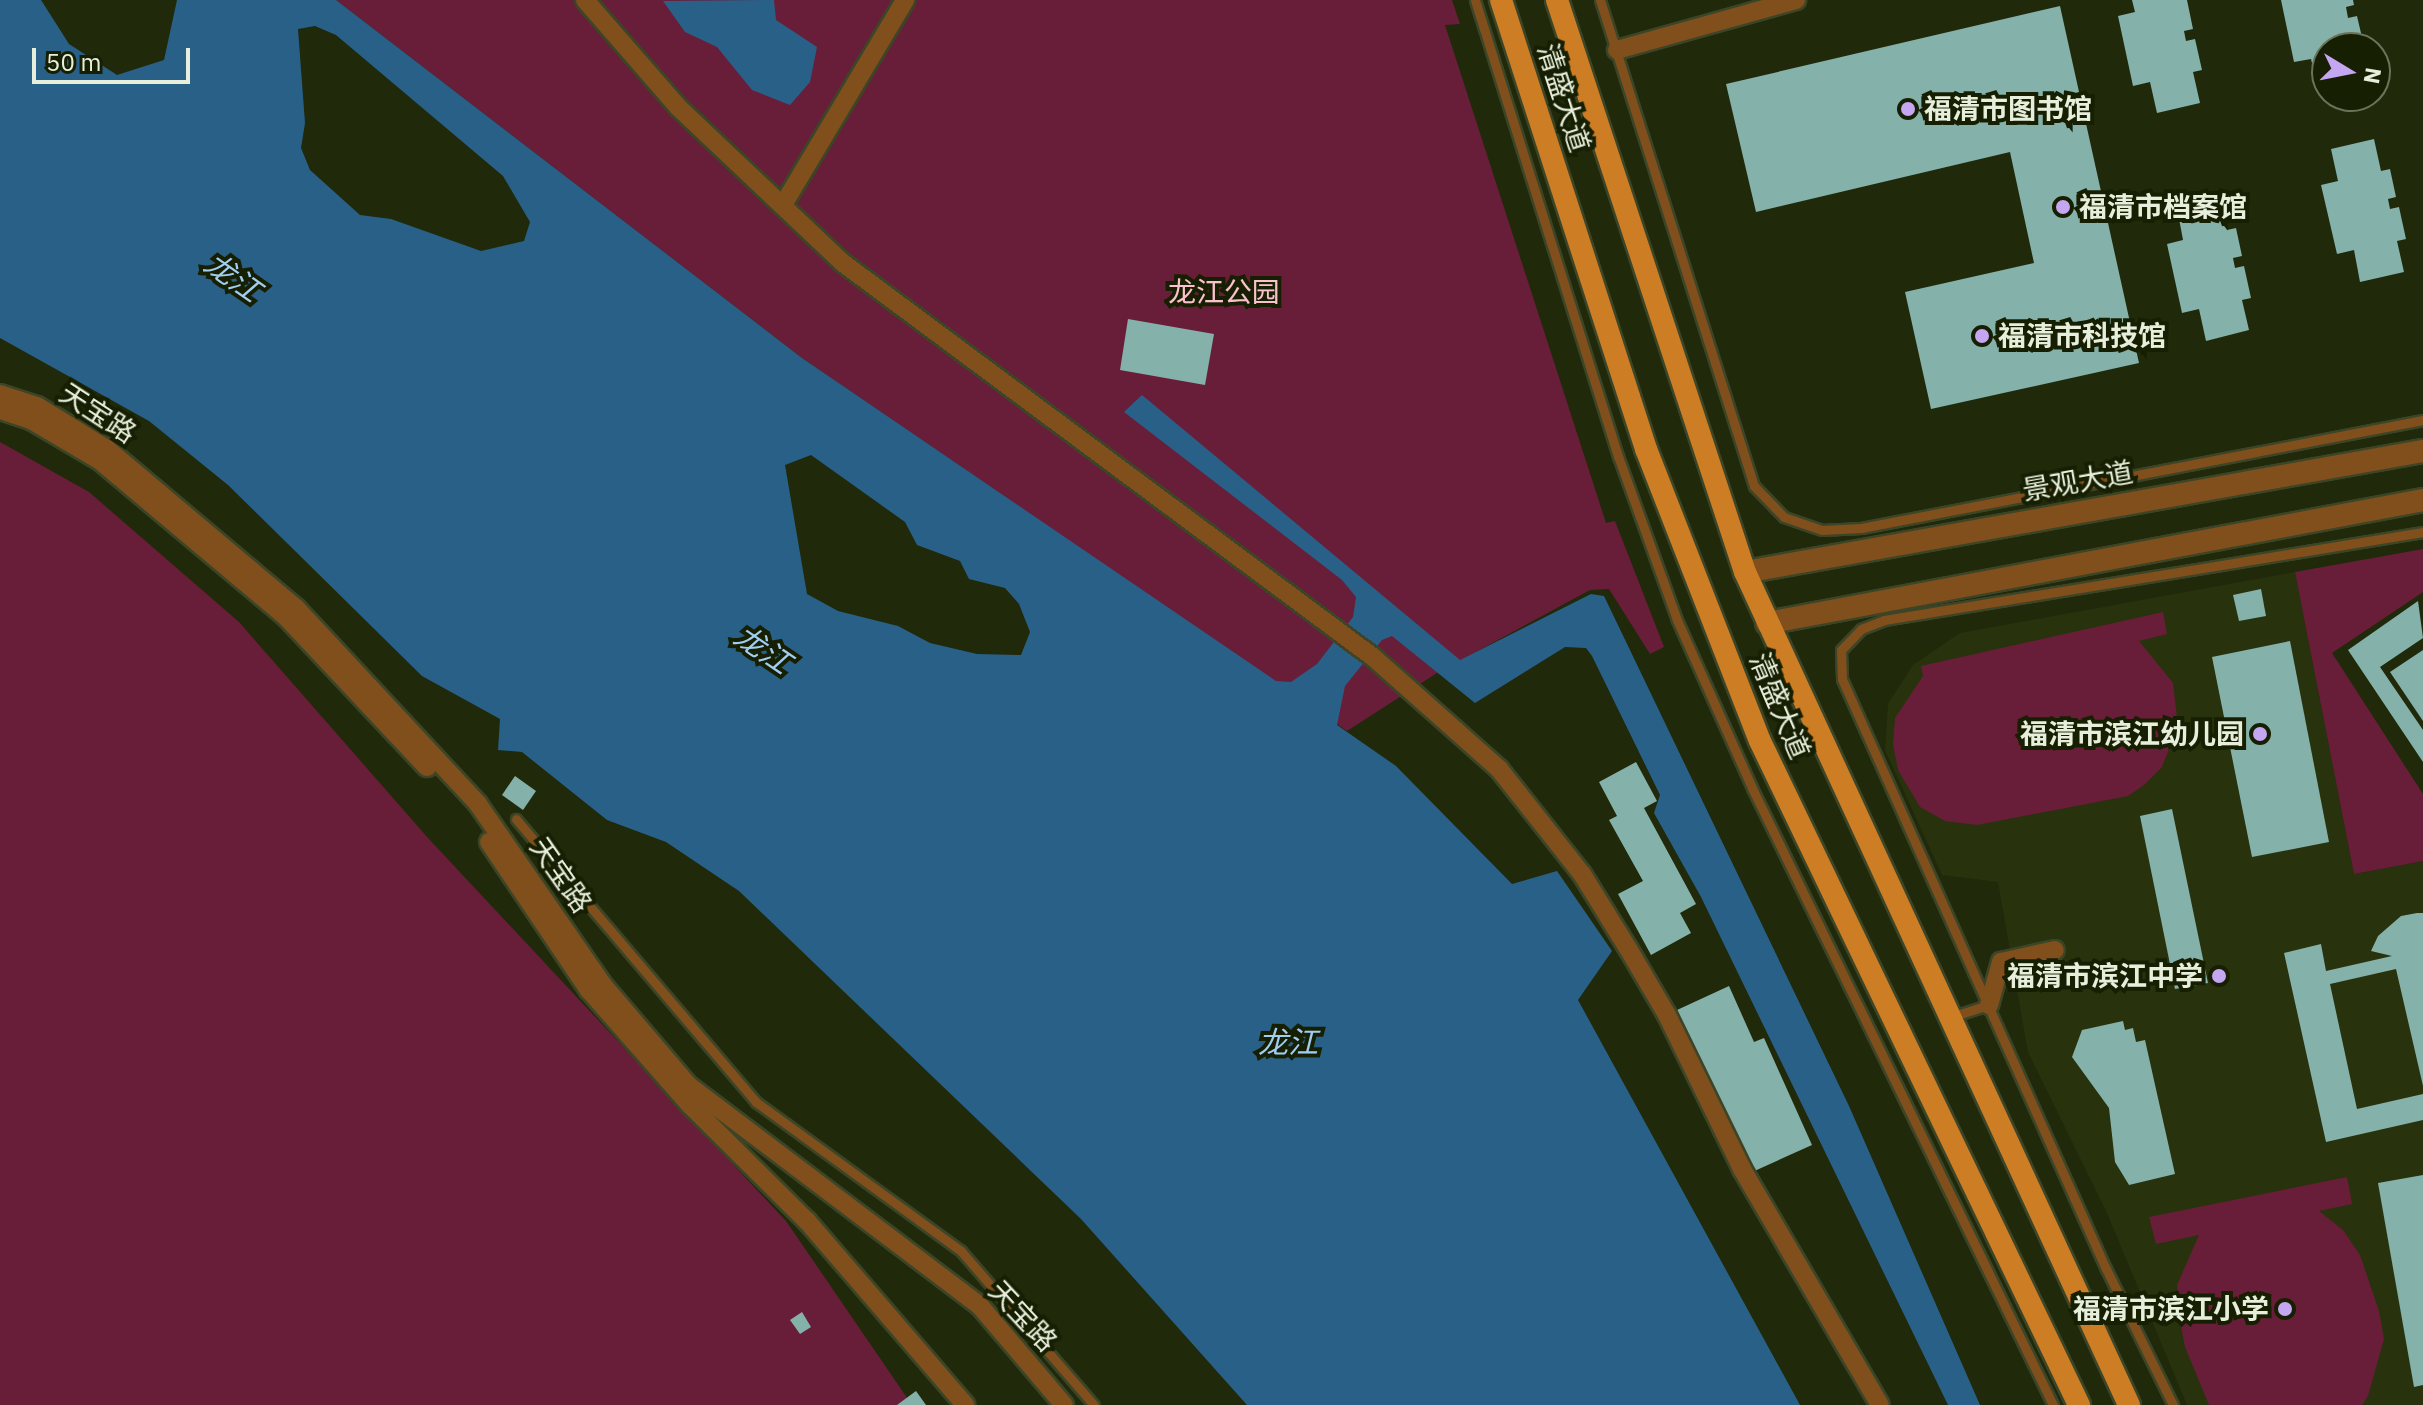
<!DOCTYPE html>
<meta charset="utf-8">
<style>
body{margin:0}
#map{position:relative;width:2423px;height:1405px;overflow:hidden;background:#20290a;font-family:"IBM Plex Sans","Noto Sans SC",sans-serif}
div>[style]{position:absolute}
[style*='--x']{left:calc(var(--x)*1px);top:calc(var(--y)*1px);width:calc(var(--w)*1px);rotate:calc(var(--a)*1deg)}
.built>*{inset:0;background:#28320c}
.green>*{inset:0;background:#681e38}
.water>*{inset:0;background:#296088}
.building>*{inset:0;background:#84b2aa}
.roads{filter:drop-shadow(2px 0 #3c4527) drop-shadow(-2px 0 #3c4527) drop-shadow(0 2px #3c4527) drop-shadow(0 -2px #3c4527)}
.service>*{height:9px;margin:-4.5px;padding:0 4.5px;transform-origin:4.5px;border-radius:4.5px;background:#804f1c}
.minor>*{height:18px;margin:-9px;padding:0 9px;transform-origin:9px;border-radius:9px;background:#804f1c}
.tertiary>*{height:22px;margin:-11px;padding:0 11px;transform-origin:11px;border-radius:11px;background:#804f1c}
.primary>*{height:22px;margin:-11px;padding:0 11px;transform-origin:11px;border-radius:11px;background:#cd7d23}
.dots>*{width:22px;height:22px;translate:-50% -50%;box-sizing:border-box;border:4px solid #171f02;border-radius:50%}
span{translate:-50% -50%;white-space:nowrap;text-align:center;line-height:1.15;-webkit-text-stroke:8px #171f02;paint-order:stroke}
.street-label{font-size:28px;color:#e7eedc}
.poi-label{font-size:28px;color:#e7eedc;font-weight:700}
.left{translate:0 -50%;text-align:left}
.right{translate:-100% -50%;text-align:right}
.park-label{font-size:28px;color:#fbc0ce}
.water-label{font-size:30px;color:#a0cdf1;font-style:italic}
.north{position:absolute;left:2311px;top:32px;width:80px;height:80px;box-sizing:border-box;background:#171f02;border:2px solid #6a7259;border-radius:50%;rotate:100deg;font-size:22px;font-weight:700;line-height:32px;text-align:center;color:#e7eedc}
.north::after{content:'';display:block;margin:auto;width:28px;height:36px;background:#c5a6f1;clip-path:polygon(50% 0,100% 100%,50% 72%,0 100%)}
.scale{position:absolute;left:32px;top:48px;width:158px;height:36px;box-sizing:border-box;border:4px solid #e7eedc;border-top:0;padding-left:10px;font-size:24px;line-height:28px;white-space:nowrap;color:#e7eedc;-webkit-text-stroke:6px #171f02;paint-order:stroke}
</style>
<div id="map">
<div class="built">
<i style="clip-path:polygon(2295px 572px,2354px 874px,2423px 861px,2423px 1405px,2187px 1405px,2107px 1213px,2028px 1052px,1998px 882px,1942px 875px,1885px 750px,1888px 704px,1913px 665px,1960px 633px)"></i>
</div>
<div class="green">
<i style="clip-path:polygon(336px 0,1452px 0,1460px 24px,1445px 25px,1606px 523px,1615px 521px,1664px 647px,1650px 654px,1609px 589px,1590px 590px,1437px 673px,1347px 731px,802px 358px)"></i>
<i style="clip-path:polygon(0 442px,89px 492px,239px 622px,428px 838px,786px 1221px,912px 1405px,0 1405px)"></i>
<i style="clip-path:polygon(2423px 549px,2423px 592px,2332px 653px,2423px 794px,2423px 861px,2354px 874px,2295px 572px)"></i>
<i style="clip-path:polygon(2163px 612px,2167px 634px,2139px 641px,2173px 683px,2178px 726px,2162px 767px,2144px 785px,2128px 796px,1977px 825px,1945px 821px,1920px 807px,1898px 770px,1893px 744px,1895px 718px,1923px 676px,1921px 666px)"></i>
<i style="clip-path:polygon(2347px 1177px,2352px 1204px,2319px 1211px,2343px 1230px,2360px 1255px,2379px 1311px,2384px 1339px,2368px 1396px,2362px 1405px,2209px 1405px,2185px 1347px,2179px 1316px,2177px 1285px,2199px 1235px,2156px 1244px,2149px 1217px)"></i>
</div>
<div class="water">
<i style="clip-path:polygon(evenodd,0 0,41px 0,69px 44px,117px 75px,164px 60px,177px 0,336px 0,802px 358px,1276px 681px,1291px 682px,1317px 664px,1353px 617px,1356px 597px,1342px 580px,1124px 412px,1142px 395px,1460px 660px,1591px 594px,1604px 596px,1849px 1106px,1980px 1405px,1948px 1405px,1701px 897px,1654px 813px,1660px 795px,1592px 656px,1586px 648px,1565px 647px,1475px 703px,1392px 636px,1382px 640px,1345px 686px,1337px 725px,1396px 766px,1512px 884px,1557px 871px,1612px 951px,1578px 1000px,1800px 1405px,1247px 1405px,1081px 1219px,739px 891px,666px 842px,607px 820px,522px 752px,498px 750px,500px 719px,422px 676px,228px 485px,149px 421px,0 338px,0 0,315px 26px,336px 35px,503px 176px,530px 222px,524px 241px,481px 251px,391px 219px,360px 215px,310px 170px,301px 148px,305px 123px,298px 29px,315px 26px,0 0,811px 455px,905px 522px,917px 545px,960px 561px,969px 579px,1005px 588px,1019px 604px,1030px 632px,1021px 655px,977px 654px,930px 643px,898px 626px,838px 611px,807px 594px,785px 465px,811px 455px)"></i>
<i style="clip-path:polygon(774px 0,776px 20px,817px 47px,810px 82px,790px 105px,752px 90px,717px 47px,685px 32px,663px 1px)"></i>
</div>
<div class="building">
<i style="clip-path:polygon(2132px 0,2187px 0,2193px 29px,2184px 31px,2186px 41px,2195px 39px,2202px 70px,2193px 72px,2200px 103px,2157px 113px,2150px 82px,2133px 86px,2118px 16px,2135px 12px)"></i>
<i style="clip-path:polygon(2281px 0,2353px 0,2354px 5px,2346px 7px,2348px 18px,2357px 16px,2364px 46px,2327px 48px,2327px 87px,2318px 89px,2311px 59px,2294px 62px)"></i>
<i style="clip-path:polygon(2060px 6px,2139px 363px,1931px 409px,1905px 292px,2034px 263px,2010px 152px,1756px 212px,1726px 84px)"></i>
<i style="clip-path:polygon(2374px 139px,2381px 171px,2390px 169px,2396px 197px,2388px 199px,2390px 209px,2399px 207px,2406px 239px,2397px 241px,2404px 272px,2360px 282px,2354px 250px,2337px 254px,2321px 185px,2338px 181px,2331px 149px)"></i>
<i style="clip-path:polygon(2220px 198px,2227px 230px,2236px 228px,2242px 256px,2233px 258px,2235px 268px,2244px 266px,2251px 298px,2242px 300px,2249px 330px,2206px 341px,2199px 309px,2182px 313px,2167px 244px,2183px 240px,2177px 208px)"></i>
<i style="clip-path:polygon(1128px 319px,1214px 334px,1205px 385px,1120px 370px)"></i>
<i style="clip-path:polygon(2261px 589px,2266px 616px,2239px 621px,2233px 595px)"></i>
<i style="clip-path:polygon(2418px 601px,2423px 638px,2380px 667px,2423px 730px,2423px 762px,2348px 650px)"></i>
<i style="clip-path:polygon(2290px 641px,2329px 842px,2252px 857px,2212px 657px)"></i>
<i style="clip-path:polygon(2423px 650px,2423px 721px,2390px 672px)"></i>
<i style="clip-path:polygon(1636px 762px,1657px 801px,1644px 808px,1696px 904px,1680px 913px,1691px 933px,1651px 955px,1618px 894px,1643px 881px,1609px 820px,1617px 816px,1599px 782px)"></i>
<i style="clip-path:polygon(515px 776px,536px 791px,523px 810px,502px 795px)"></i>
<i style="clip-path:polygon(2172px 809px,2208px 983px,2175px 989px,2140px 816px)"></i>
<i style="clip-path:polygon(2417px 913px,2423px 913px,2423px 1086px,2396px 969px,2330px 984px,2357px 1109px,2423px 1094px,2423px 1120px,2326px 1142px,2284px 953px,2321px 944px,2326px 971px,2392px 956px,2371px 951px,2378px 936px,2401px 916px)"></i>
<i style="clip-path:polygon(1729px 986px,1754px 1042px,1764px 1038px,1812px 1145px,1750px 1173px,1677px 1010px)"></i>
<i style="clip-path:polygon(2123px 1021px,2125px 1030px,2133px 1028px,2136px 1042px,2145px 1040px,2175px 1174px,2129px 1185px,2115px 1162px,2109px 1108px,2072px 1057px,2082px 1030px)"></i>
<i style="clip-path:polygon(2423px 1175px,2423px 1385px,2414px 1387px,2378px 1183px)"></i>
<i style="clip-path:polygon(802px 1312px,811px 1327px,800px 1334px,790px 1320px)"></i>
<i style="clip-path:polygon(916px 1391px,926px 1405px,897px 1405px)"></i>
</div>
<div class="roads">
<div class="service">
<i style="--x:1475;--y:0;--w:478;--a:72.6"></i>
<i style="--x:1618;--y:456;--w:174;--a:70.2"></i>
<i style="--x:1677;--y:620;--w:184;--a:65.9"></i>
<i style="--x:1752;--y:788;--w:687;--a:63.99"></i>
<i style="--x:1600;--y:0;--w:510;--a:72.42"></i>
<i style="--x:1754;--y:486;--w:43;--a:45.9"></i>
<i style="--x:1784;--y:517;--w:40;--a:18.9"></i>
<i style="--x:1822;--y:530;--w:39;--a:-3"></i>
<i style="--x:1861;--y:528;--w:572;--a:-10.88"></i>
<i style="--x:516;--y:819;--w:371;--a:49.7"></i>
<i style="--x:756;--y:1102;--w:253;--a:36"></i>
<i style="--x:961;--y:1251;--w:203;--a:49.2"></i>
<i style="--x:1951;--y:1017;--w:40;--a:-18"></i>
<i style="--x:2173;--y:1405;--w:152;--a:-116.2"></i>
<i style="--x:2106;--y:1269;--w:646;--a:-114.11"></i>
<i style="--x:1842;--y:679;--w:29;--a:-92"></i>
<i style="--x:1841;--y:650;--w:29;--a:-46"></i>
<i style="--x:1861;--y:629;--w:25;--a:-21"></i>
<i style="--x:1884;--y:620;--w:546;--a:-9.27"></i>
</div>
<div class="minor">
<i style="--x:585;--y:0;--w:142;--a:49"></i>
<i style="--x:678;--y:107;--w:227;--a:43.4"></i>
<i style="--x:843;--y:263;--w:660;--a:36.63"></i>
<i style="--x:1373;--y:657;--w:169;--a:41.6"></i>
<i style="--x:1499;--y:769;--w:134;--a:51.7"></i>
<i style="--x:1582;--y:874;--w:89;--a:58.3"></i>
<i style="--x:1629;--y:950;--w:75;--a:59.7"></i>
<i style="--x:1667;--y:1015;--w:171;--a:64"></i>
<i style="--x:1742;--y:1169;--w:273;--a:59.7"></i>
<i style="--x:1617;--y:50;--w:186;--a:-15.6"></i>
<i style="--x:783;--y:205;--w:239;--a:-59.2"></i>
<i style="--x:0;--y:394;--w:39;--a:18"></i>
<i style="--x:37;--y:406;--w:82;--a:31.6"></i>
<i style="--x:107;--y:449;--w:247;--a:40.1"></i>
<i style="--x:296;--y:608;--w:267;--a:47.1"></i>
<i style="--x:478;--y:804;--w:219;--a:55.4"></i>
<i style="--x:602;--y:984;--w:133;--a:49.6"></i>
<i style="--x:688;--y:1085;--w:366;--a:37.1"></i>
<i style="--x:980;--y:1306;--w:130;--a:49.7"></i>
<i style="--x:0;--y:410;--w:33;--a:18"></i>
<i style="--x:31;--y:420;--w:79;--a:30.5"></i>
<i style="--x:99;--y:460;--w:244;--a:40"></i>
<i style="--x:286;--y:617;--w:206;--a:46.8"></i>
<i style="--x:489;--y:842;--w:179;--a:56"></i>
<i style="--x:589;--y:990;--w:153;--a:48.7"></i>
<i style="--x:690;--y:1105;--w:165;--a:44.8"></i>
<i style="--x:807;--y:1221;--w:243;--a:49.3"></i>
<i style="--x:1989;--y:1005;--w:45;--a:-74.4"></i>
<i style="--x:2001;--y:962;--w:55;--a:-12.5"></i>
</div>
<div class="tertiary">
<i style="--x:1745;--y:572;--w:689;--a:-10.12"></i>
<i style="--x:1767;--y:623;--w:667;--a:-10.62"></i>
</div>
<div class="primary">
<i style="--x:1501;--y:0;--w:472;--a:72.1"></i>
<i style="--x:1646;--y:449;--w:313;--a:68.7"></i>
<i style="--x:1760;--y:741;--w:737;--a:64.34"></i>
<i style="--x:1557;--y:0;--w:602;--a:71.81"></i>
<i style="--x:1745;--y:572;--w:917;--a:65.25"></i>
</div>
</div>
<div class="dots">
<i style="left:1908px;top:109px;background:#c5a6f1"></i>
<i style="left:2063px;top:207px;background:#c5a6f1"></i>
<i style="left:1982px;top:336px;background:#c5a6f1"></i>
<i style="left:2260px;top:734px;background:#c5a6f1"></i>
<i style="left:2219px;top:976px;background:#c5a6f1"></i>
<i style="left:2285px;top:1309px;background:#c5a6f1"></i>
</div>
<div class="street-label">
<span style="left:1564px;top:98px;rotate:72deg">清盛大道</span>
<span style="left:98px;top:413px;rotate:33deg">天宝路</span>
<span style="left:2078px;top:481px;rotate:-10deg">景观大道</span>
<span style="left:1780px;top:706px;rotate:67deg">清盛大道</span>
<span style="left:561px;top:875px;rotate:55deg">天宝路</span>
<span style="left:1023px;top:1316px;rotate:47deg">天宝路</span>
</div>
<div class="poi-label">
<span class="left" style="left:1924px;top:109px">福清市图书馆</span>
<span class="left" style="left:2079px;top:207px">福清市档案馆</span>
<span class="left" style="left:1998px;top:336px">福清市科技馆</span>
<span class="right" style="left:2244px;top:734px">福清市滨江幼儿园</span>
<span class="right" style="left:2203px;top:976px">福清市滨江中学</span>
<span class="right" style="left:2269px;top:1309px">福清市滨江小学</span>
</div>
<div class="park-label">
<span style="left:1224px;top:292px">龙江公园</span>
</div>
<div class="water-label">
<span style="left:233px;top:277px;rotate:35deg">龙江</span>
<span style="left:763px;top:649px;rotate:34deg">龙江</span>
<span style="left:1288px;top:1042px">龙江</span>
</div>
<div class="north">N</div>
<div class="scale">50 m</div>
</div>
